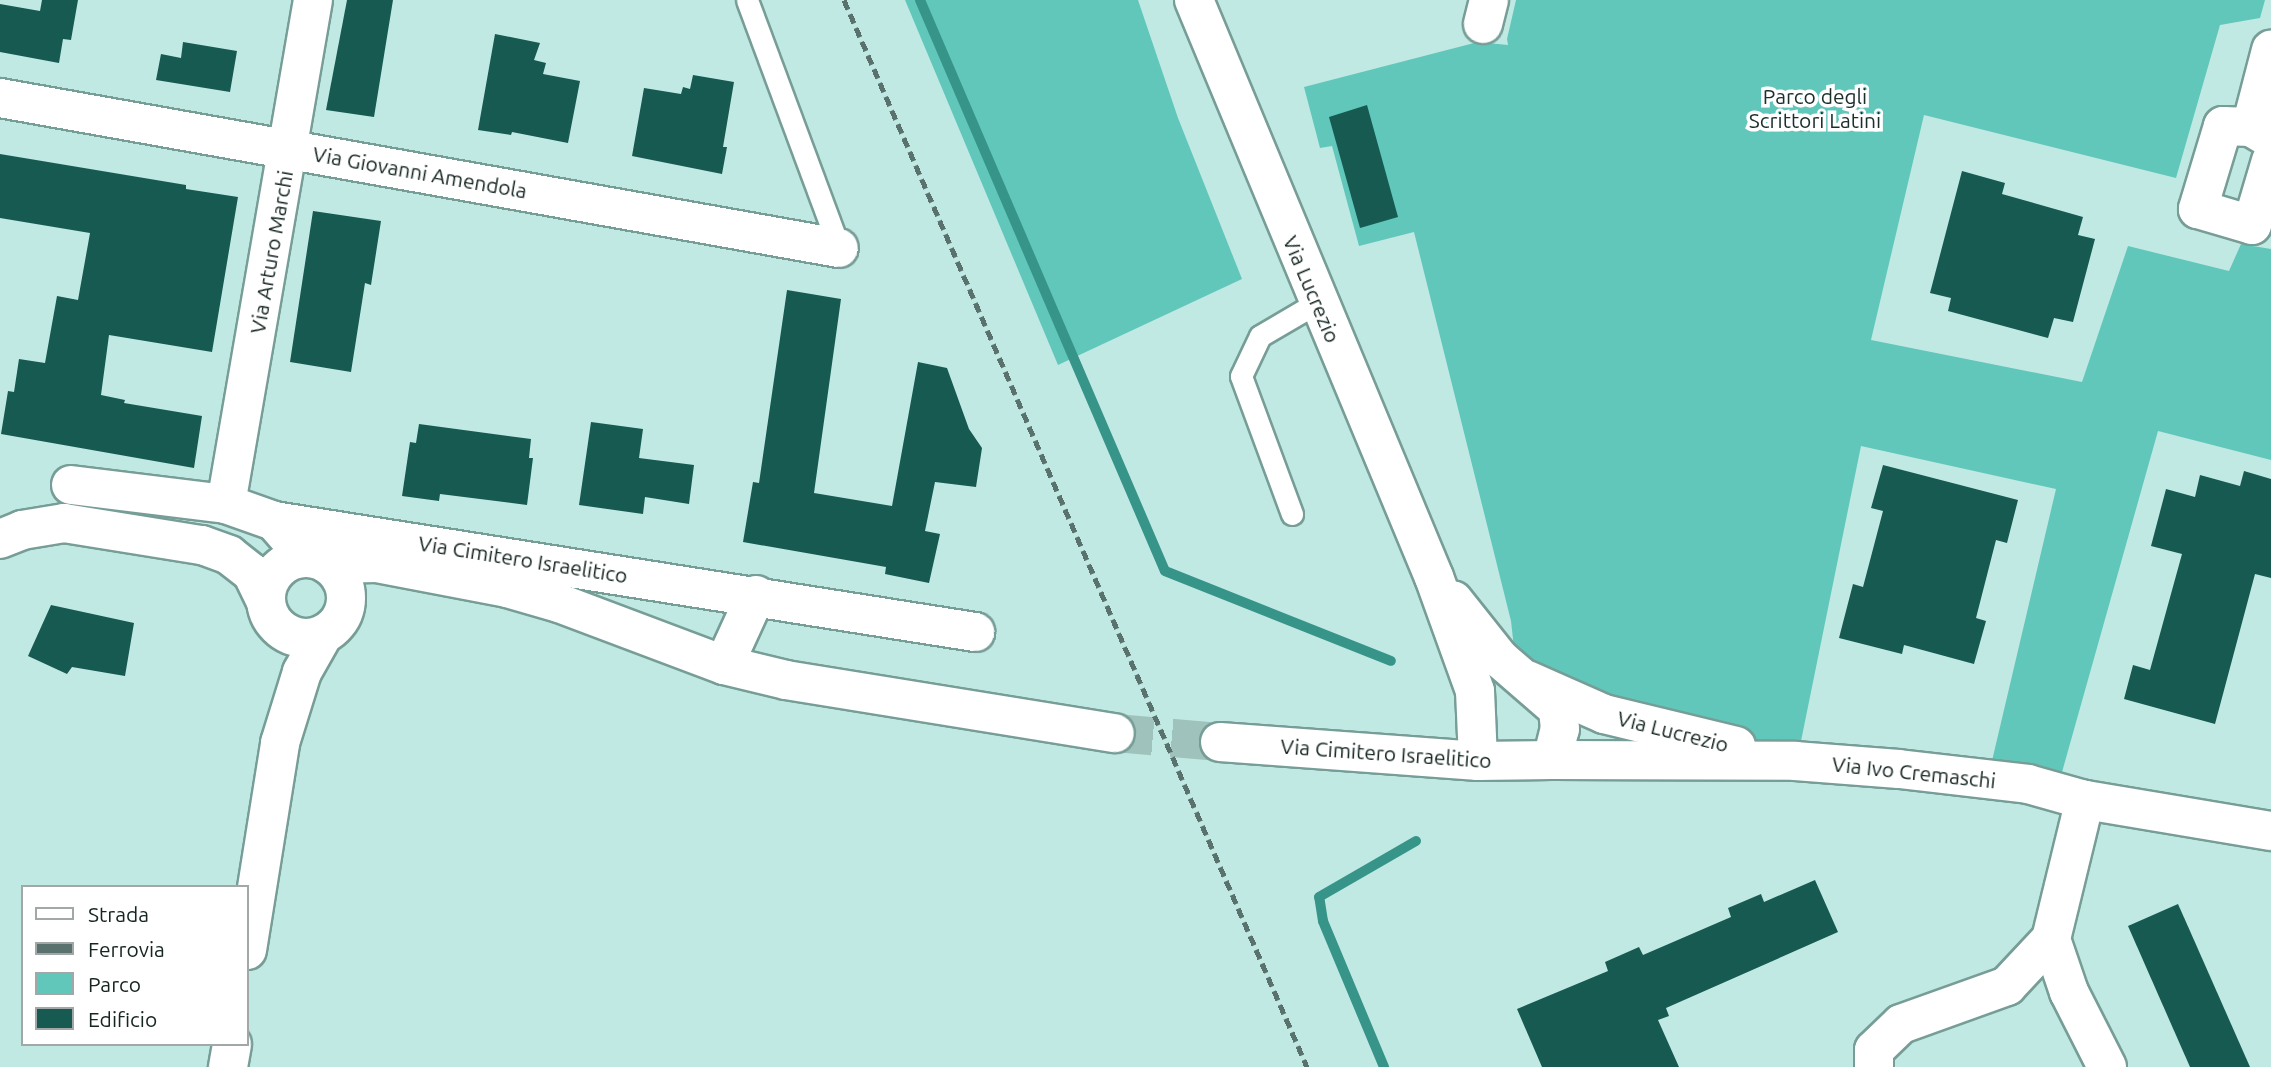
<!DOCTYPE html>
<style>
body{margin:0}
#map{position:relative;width:2271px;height:1067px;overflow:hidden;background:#c1e9e3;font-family:Ubuntu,sans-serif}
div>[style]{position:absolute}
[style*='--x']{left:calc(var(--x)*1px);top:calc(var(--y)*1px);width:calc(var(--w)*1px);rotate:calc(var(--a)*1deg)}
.green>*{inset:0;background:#61c7ba}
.stream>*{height:10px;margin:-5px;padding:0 5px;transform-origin:5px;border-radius:5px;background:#369489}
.building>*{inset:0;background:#165a52}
.tertiary-tunnel>*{height:38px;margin-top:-19px;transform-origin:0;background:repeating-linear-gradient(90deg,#9fc2bc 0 38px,transparent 0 57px)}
.roads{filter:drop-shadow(2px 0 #779d97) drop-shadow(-2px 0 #779d97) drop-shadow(0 2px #779d97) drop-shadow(0 -2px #779d97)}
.service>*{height:21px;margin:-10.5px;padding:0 10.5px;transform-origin:10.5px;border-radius:10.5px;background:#fff}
.minor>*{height:38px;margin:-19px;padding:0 19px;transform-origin:19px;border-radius:19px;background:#fff}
.tertiary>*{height:38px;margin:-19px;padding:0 19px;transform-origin:19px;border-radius:19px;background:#fff}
.tertiary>.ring{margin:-19px;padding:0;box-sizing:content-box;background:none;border:38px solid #fff;border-radius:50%}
.rail>*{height:5px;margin-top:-2.5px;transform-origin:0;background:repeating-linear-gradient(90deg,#59726e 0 10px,transparent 0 15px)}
span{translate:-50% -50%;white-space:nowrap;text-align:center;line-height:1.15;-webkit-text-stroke:7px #fff;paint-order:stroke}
.park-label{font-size:21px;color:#1a2f2c}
.street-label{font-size:21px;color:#152522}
.legend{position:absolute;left:21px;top:885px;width:228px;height:161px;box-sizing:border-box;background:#fff;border:2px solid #a1a8a7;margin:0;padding:9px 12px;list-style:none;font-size:21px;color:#152522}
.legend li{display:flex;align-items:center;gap:14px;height:35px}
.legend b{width:35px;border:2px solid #a1a8a7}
</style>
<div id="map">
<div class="green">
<i style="clip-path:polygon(905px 0,1138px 0,1178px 118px,1242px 279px,1058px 365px)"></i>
<i style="clip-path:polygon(1516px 0,2265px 0,2260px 18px,2220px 25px,2176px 178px,1924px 115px,1871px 340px,2082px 382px,2128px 246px,2229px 271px,2241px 244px,2271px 249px,2271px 460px,2158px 431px,2055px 797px,1987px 782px,2056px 489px,1861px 446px,1800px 746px,1714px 734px,1662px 722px,1515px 657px,1511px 621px,1414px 232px,1359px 246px,1332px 146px,1320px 148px,1304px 87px,1478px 42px,1508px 45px,1507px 39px)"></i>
</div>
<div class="stream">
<i style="--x:920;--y:0;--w:621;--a:66.78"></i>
<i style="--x:1165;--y:571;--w:243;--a:21.7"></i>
<i style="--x:1384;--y:1067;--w:158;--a:-112.7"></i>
<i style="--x:1323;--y:921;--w:24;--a:-99"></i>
<i style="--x:1319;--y:897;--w:112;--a:-30"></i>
</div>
<div class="building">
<i style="clip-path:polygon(42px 0,78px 0,71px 40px,63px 39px,59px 63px,0 52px,0 4px,40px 11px)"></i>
<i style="clip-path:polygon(347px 0,393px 0,374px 117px,326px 110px)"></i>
<i style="clip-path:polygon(495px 34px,540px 43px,534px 60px,546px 63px,543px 74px,580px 81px,568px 143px,512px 132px,511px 135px,478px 130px)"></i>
<i style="clip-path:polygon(183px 42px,237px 51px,230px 92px,156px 80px,161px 54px,181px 58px)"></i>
<i style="clip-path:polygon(693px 75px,734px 82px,723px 147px,727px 147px,722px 174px,632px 156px,644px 88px,681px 94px,683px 87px,690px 89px)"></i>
<i style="clip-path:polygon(1367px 105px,1398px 217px,1360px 228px,1329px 117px)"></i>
<i style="clip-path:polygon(0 154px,186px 185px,186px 189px,238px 197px,212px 352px,109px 335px,101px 395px,125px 400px,124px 403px,202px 416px,194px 468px,1px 434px,8px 391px,14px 392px,19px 359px,45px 363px,57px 296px,78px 300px,90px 233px,0 218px)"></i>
<i style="clip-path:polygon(1962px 171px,2005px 183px,2002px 194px,2083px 217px,2078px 235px,2095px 239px,2073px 322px,2054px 318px,2048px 338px,1948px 311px,1951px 298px,1930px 293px)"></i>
<i style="clip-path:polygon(313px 211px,381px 221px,371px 285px,365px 283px,351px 372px,290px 362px)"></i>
<i style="clip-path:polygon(787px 290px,841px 299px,814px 493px,892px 506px,918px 362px,947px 368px,969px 429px,982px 448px,976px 487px,935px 482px,925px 531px,940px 534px,929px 583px,885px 574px,886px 567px,743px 542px,753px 482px,759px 483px)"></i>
<i style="clip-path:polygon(591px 422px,643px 429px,639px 458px,694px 465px,689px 504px,645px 497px,643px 514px,579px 505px)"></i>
<i style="clip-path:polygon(419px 424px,531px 439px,529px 458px,533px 458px,527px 505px,440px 494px,439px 501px,402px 496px,410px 442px,416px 443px)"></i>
<i style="clip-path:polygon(1883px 465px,2018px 500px,2007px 543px,1996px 540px,1976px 618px,1986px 621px,1974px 664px,1904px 645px,1902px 654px,1839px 638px,1853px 584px,1863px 587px,1883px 511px,1871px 508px)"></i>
<i style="clip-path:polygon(2244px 471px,2271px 479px,2271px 578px,2255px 574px,2215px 724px,2124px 699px,2133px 665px,2150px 670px,2182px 554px,2151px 546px,2166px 489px,2195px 497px,2200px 475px,2240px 486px)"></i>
<i style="clip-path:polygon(51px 605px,134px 623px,125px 676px,72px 667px,67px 674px,28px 656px)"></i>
<i style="clip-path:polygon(1815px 880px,1838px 932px,1666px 1008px,1669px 1016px,1658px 1020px,1679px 1067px,1542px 1067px,1517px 1009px,1608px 971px,1605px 962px,1639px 947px,1643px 955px,1731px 917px,1728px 908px,1761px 894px,1764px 902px)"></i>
<i style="clip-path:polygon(2178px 904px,2190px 931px,2250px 1067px,2190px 1067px,2146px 967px,2128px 926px)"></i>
</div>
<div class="tertiary-tunnel">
<i style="--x:1115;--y:733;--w:105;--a:4.9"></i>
</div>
<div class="roads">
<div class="service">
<i style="--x:747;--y:0;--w:265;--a:69.6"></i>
<i style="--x:1292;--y:514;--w:147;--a:-110.3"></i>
<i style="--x:1241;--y:376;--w:44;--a:-64.6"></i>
<i style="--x:1260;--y:336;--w:67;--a:-30.4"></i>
</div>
<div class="minor">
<i style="--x:1483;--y:24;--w:25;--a:-76"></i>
<i style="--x:0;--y:98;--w:852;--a:10.14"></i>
<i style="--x:2251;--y:127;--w:80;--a:-75.4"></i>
<i style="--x:2271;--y:139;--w:23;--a:-149"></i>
<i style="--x:2251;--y:127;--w:28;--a:-178"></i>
<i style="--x:2223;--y:126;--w:87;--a:106.8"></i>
<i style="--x:2198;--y:209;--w:56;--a:16.5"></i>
<i style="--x:2252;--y:225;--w:67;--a:-73.5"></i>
<i style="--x:71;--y:485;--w:156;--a:7"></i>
<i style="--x:226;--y:504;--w:51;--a:19.5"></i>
<i style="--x:274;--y:521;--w:710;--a:9"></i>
<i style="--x:226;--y:504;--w:511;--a:-80.21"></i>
<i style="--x:274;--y:521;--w:28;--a:49"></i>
<i style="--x:292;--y:542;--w:17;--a:66"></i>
<i style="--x:0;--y:539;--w:24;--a:-22"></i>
<i style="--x:22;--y:530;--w:43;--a:-9.5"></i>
<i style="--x:64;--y:523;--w:140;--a:9.1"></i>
<i style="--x:202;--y:545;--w:29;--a:20"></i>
<i style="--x:229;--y:555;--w:29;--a:38"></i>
<i style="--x:252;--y:573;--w:30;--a:64"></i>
<i style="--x:724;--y:665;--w:77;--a:-65.4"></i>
<i style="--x:1527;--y:680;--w:84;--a:23.8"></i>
<i style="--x:1604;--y:714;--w:136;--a:13.6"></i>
<i style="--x:1552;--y:760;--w:243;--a:0.2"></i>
<i style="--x:1795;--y:761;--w:104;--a:4.4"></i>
<i style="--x:1899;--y:769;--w:130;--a:6.6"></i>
<i style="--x:2028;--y:784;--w:59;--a:15.7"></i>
<i style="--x:2085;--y:800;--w:189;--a:9.5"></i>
<i style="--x:2051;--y:939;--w:56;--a:71.2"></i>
<i style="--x:2069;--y:992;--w:84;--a:63.1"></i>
<i style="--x:1874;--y:1067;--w:17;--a:-90"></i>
<i style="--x:1874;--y:1050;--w:37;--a:-44"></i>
<i style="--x:1901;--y:1024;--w:113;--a:-19.7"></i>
<i style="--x:2007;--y:986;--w:64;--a:-46.9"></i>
<i style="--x:2051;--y:939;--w:143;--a:-76.3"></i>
</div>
<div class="tertiary">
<i style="--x:1194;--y:0;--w:625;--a:67.42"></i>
<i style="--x:1434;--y:577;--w:121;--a:70.2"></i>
<i style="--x:1475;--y:691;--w:70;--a:87.5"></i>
<i class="ring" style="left:266px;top:558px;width:42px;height:42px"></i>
<i style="--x:327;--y:564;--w:50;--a:-1.1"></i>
<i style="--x:377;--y:563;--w:132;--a:10.9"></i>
<i style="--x:507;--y:588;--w:54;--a:16.1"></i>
<i style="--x:559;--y:603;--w:176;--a:20.6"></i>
<i style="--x:724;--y:665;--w:64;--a:13.6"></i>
<i style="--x:786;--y:680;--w:333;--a:9.2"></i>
<i style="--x:1220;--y:742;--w:259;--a:4.2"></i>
<i style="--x:1478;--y:761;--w:74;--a:-0.8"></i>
<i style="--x:1552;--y:760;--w:32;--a:-76"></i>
<i style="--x:1560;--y:729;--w:20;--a:-96"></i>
<i style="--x:1558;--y:709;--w:77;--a:-139.2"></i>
<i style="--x:1500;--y:659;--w:75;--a:-128.5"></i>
<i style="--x:247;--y:950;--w:210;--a:-80.9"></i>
<i style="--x:280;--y:743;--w:74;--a:-72.8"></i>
<i style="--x:302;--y:672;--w:43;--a:-60.4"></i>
<i style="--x:228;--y:1067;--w:23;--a:-80"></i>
</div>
</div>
<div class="rail">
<i style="--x:844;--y:0;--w:1163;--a:66.54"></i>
</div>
<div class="park-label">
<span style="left:1815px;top:108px">Parco degli<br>Scrittori Latini</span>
</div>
<div class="street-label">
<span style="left:420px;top:172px;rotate:10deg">Via Giovanni Amendola</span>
<span style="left:271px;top:252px;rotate:-80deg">Via Arturo Marchi</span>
<span style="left:1312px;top:289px;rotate:67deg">Via Lucrezio</span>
<span style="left:523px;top:559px;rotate:9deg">Via Cimitero Israelitico</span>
<span style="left:1673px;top:731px;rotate:14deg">Via Lucrezio</span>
<span style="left:1386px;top:753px;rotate:4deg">Via Cimitero Israelitico</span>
<span style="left:1914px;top:772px;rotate:6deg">Via Ivo Cremaschi</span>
</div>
<ul class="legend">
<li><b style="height:9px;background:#fff"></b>Strada</li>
<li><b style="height:9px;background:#59726e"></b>Ferrovia</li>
<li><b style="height:19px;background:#61c7ba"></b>Parco</li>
<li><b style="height:19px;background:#165a52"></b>Edificio</li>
</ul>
</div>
